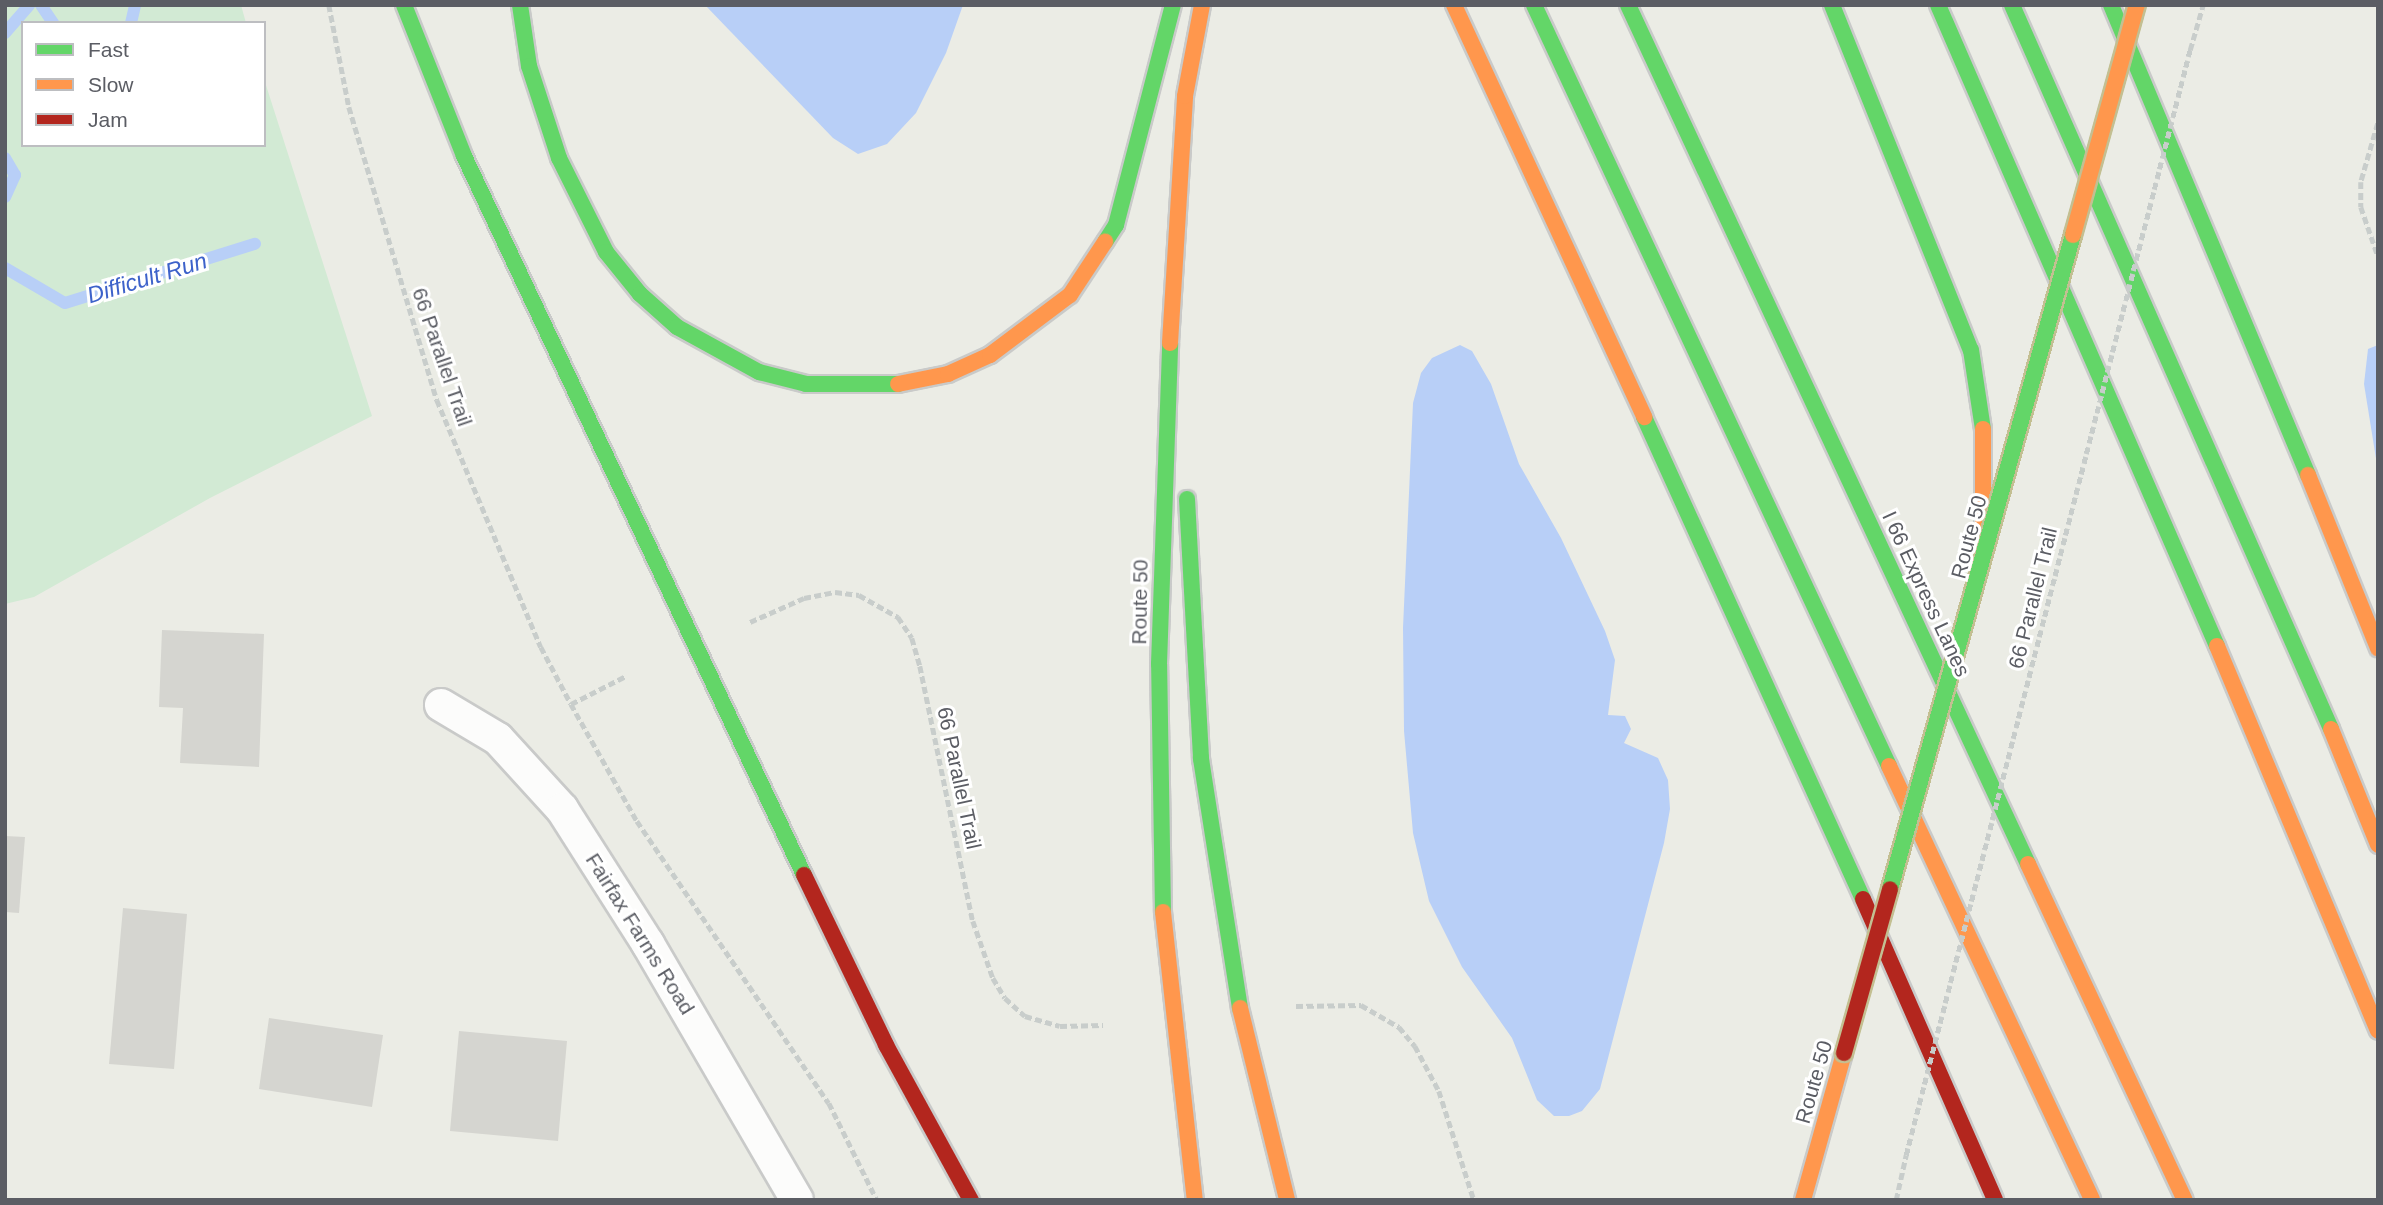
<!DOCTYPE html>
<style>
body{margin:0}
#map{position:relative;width:2383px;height:1205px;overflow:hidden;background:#ebece5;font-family:Helvetica,sans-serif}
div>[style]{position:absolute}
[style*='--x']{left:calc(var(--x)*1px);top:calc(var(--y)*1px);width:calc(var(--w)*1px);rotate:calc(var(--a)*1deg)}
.green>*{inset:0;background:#d2ead4}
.water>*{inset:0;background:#b8cff7}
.stream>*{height:12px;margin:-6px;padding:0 6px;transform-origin:6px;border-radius:6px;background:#b8cff7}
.building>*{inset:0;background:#d5d5d0}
.path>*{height:4.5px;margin-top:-2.25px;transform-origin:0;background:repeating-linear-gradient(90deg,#c8cdcb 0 7px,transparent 0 10.5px)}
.roads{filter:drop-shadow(2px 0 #c9cac9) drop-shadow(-2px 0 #c9cac9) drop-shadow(0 2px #c9cac9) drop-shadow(0 -2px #c9cac9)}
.street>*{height:32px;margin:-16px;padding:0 16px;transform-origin:16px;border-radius:16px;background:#fcfcfb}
.fast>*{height:16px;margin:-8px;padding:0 8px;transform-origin:8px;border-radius:8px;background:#63d668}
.slow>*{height:16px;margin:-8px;padding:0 8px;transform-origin:8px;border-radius:8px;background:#ff974d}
.jam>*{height:16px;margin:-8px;padding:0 8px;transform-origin:8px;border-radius:8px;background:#b3261e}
.path-bridge>*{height:4.5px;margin-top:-2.25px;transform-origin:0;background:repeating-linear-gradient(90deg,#c8cdcb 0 7px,transparent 0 10.5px)}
.bridges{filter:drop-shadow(2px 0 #c3bf92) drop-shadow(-2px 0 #c3bf92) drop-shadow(0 2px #c3bf92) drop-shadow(0 -2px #c3bf92)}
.fast-bridge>*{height:16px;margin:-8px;padding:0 8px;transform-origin:8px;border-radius:8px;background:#63d668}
.slow-bridge>*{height:16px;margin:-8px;padding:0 8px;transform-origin:8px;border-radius:8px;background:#ff974d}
.jam-bridge>*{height:16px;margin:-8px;padding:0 8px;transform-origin:8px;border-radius:8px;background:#b3261e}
span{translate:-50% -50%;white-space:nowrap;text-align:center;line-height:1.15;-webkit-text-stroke:6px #fff;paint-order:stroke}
.street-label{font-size:21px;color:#5b5d64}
.water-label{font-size:23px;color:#3d62ca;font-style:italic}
.frame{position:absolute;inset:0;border:7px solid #5b5d64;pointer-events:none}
.legend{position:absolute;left:21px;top:21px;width:245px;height:126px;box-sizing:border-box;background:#fff;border:2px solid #bdbec1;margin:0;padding:9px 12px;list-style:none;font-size:21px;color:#5b5d64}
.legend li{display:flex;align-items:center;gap:14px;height:35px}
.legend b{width:35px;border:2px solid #bdbec1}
</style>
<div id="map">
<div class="green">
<i style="clip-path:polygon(5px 5px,241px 5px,246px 23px,23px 23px,23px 145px,264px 145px,264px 79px,372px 416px,210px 498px,34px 597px,5px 604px)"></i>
</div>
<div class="water">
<i style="clip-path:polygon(705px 5px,963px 5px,946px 53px,916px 113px,887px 144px,858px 154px,833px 138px)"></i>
<i style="clip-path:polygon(1460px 345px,1472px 351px,1491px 384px,1519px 464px,1561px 538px,1605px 631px,1615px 660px,1608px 715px,1625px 716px,1631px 729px,1624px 743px,1658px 758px,1668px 780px,1670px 809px,1664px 843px,1600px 1089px,1582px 1111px,1569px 1116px,1554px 1116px,1537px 1100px,1512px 1038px,1462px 967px,1429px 901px,1413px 833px,1404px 731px,1403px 628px,1413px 403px,1421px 373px,1432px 358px)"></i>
<i style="clip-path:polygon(2378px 345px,2378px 471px,2364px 384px,2368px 349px)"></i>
</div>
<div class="stream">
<i style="--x:41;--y:5;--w:22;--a:56"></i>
<i style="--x:131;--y:23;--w:18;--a:-77"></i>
<i style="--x:5;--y:33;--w:37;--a:-49"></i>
<i style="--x:5;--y:158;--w:20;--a:60"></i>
<i style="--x:15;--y:175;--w:24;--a:114"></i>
<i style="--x:5;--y:268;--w:69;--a:30.3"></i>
<i style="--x:65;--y:303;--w:199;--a:-17.3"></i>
</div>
<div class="building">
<i style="clip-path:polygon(162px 630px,264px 634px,259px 767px,180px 763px,183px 708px,159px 707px)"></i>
<i style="clip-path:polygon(5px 836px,25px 837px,19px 913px,5px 912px)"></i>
<i style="clip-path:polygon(123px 908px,187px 914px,174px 1069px,109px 1064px)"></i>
<i style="clip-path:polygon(269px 1018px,383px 1035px,372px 1107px,259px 1089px)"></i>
<i style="clip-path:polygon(459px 1031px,567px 1041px,558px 1141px,450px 1131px)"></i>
</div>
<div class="path">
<i style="--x:329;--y:5;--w:104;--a:78.9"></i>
<i style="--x:349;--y:107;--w:306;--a:73.3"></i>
<i style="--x:437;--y:400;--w:268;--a:67.2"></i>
<i style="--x:541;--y:647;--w:64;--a:62.2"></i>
<i style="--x:571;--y:704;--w:62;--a:-27"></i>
<i style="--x:2190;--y:50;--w:47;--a:-73.9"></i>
<i style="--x:2378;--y:123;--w:61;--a:106.1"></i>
<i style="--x:2361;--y:182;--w:25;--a:90"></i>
<i style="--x:2361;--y:207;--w:52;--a:70.9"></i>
<i style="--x:750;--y:622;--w:59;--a:-24"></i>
<i style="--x:804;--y:598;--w:32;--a:-11"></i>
<i style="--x:835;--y:592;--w:24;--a:7"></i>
<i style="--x:859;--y:595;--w:45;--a:29.4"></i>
<i style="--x:898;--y:617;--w:25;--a:56"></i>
<i style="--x:912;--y:638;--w:29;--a:74"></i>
<i style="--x:920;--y:666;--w:260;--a:78.3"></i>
<i style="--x:973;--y:921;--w:60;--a:70.7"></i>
<i style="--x:993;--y:978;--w:23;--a:59"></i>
<i style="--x:1005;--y:998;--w:27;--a:42"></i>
<i style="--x:1025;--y:1016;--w:36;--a:16"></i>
<i style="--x:1060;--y:1026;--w:43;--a:-1.3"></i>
<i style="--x:571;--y:704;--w:134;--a:60.6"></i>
<i style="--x:637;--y:821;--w:341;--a:55.8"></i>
<i style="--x:829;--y:1103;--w:108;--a:63.7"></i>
<i style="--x:1296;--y:1006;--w:65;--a:-0.9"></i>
<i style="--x:1361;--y:1005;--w:44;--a:30.1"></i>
<i style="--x:1399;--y:1027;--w:25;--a:50"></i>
<i style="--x:1415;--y:1046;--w:51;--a:61.9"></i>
<i style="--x:1439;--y:1091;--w:114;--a:72.2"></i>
<i style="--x:1896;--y:1200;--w:46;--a:-77.5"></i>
</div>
<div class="roads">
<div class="street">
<i style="--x:441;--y:705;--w:66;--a:30.8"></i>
<i style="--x:498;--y:739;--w:95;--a:47.6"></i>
<i style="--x:562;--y:809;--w:160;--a:57.5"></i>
<i style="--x:648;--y:944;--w:296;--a:59.8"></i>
</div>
<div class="fast">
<i style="--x:404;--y:5;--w:162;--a:68.3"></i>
<i style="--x:464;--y:156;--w:795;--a:64.69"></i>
<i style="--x:520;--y:5;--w:62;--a:81.6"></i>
<i style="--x:529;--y:66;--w:97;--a:71.9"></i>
<i style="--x:559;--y:158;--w:105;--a:63.4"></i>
<i style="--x:606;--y:252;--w:54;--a:51"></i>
<i style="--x:640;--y:294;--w:50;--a:41.7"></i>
<i style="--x:677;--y:327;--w:94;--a:28.8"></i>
<i style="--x:759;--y:372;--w:49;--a:14.3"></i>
<i style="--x:806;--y:384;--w:92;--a:0"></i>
<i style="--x:1534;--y:5;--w:840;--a:64.99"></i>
<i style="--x:1628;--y:5;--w:948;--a:65.03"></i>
<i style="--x:1832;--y:5;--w:372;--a:68.1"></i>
<i style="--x:1971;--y:350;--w:80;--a:81.4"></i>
<i style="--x:1938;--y:5;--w:699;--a:66.48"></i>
<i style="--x:2012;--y:5;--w:791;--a:66.22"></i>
<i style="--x:2111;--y:5;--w:510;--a:67.26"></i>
<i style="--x:1105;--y:242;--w:20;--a:-57"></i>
<i style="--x:1116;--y:225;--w:227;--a:-75.5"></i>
<i style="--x:1644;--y:417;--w:529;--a:65.57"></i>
<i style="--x:1187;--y:499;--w:260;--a:86.9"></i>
<i style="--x:1201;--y:759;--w:252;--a:81.1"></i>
<i style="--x:1163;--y:912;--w:248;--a:-90.9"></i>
<i style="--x:1159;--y:664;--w:321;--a:-88"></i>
</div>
<div class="slow">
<i style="--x:1454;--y:5;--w:454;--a:65.2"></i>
<i style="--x:1170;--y:343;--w:247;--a:-86.5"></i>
<i style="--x:1185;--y:96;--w:93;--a:-79.4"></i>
<i style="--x:898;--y:384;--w:51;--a:-11.3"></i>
<i style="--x:948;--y:374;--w:46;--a:-24.3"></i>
<i style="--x:990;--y:355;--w:100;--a:-36.9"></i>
<i style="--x:1070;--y:295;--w:64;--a:-56.6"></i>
<i style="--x:1983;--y:429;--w:99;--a:90"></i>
<i style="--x:2308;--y:475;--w:187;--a:68"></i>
<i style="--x:2217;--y:646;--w:417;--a:67.3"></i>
<i style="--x:2331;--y:729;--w:125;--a:67.9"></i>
<i style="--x:1889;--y:766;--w:479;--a:64.9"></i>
<i style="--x:2028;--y:864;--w:371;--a:65"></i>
<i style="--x:1163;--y:912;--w:290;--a:83.7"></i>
<i style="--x:1240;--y:1008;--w:198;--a:76.2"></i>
<i style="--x:1803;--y:1200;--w:153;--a:-74.4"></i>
</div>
<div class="jam">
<i style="--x:804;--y:875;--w:189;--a:64.2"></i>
<i style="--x:886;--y:1045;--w:177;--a:61.3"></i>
<i style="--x:1863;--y:899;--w:329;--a:66.3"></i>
</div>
</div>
<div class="path-bridge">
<i style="--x:1906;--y:1155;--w:1141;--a:-75.59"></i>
</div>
<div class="bridges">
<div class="fast-bridge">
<i style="--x:1890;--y:889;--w:679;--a:-74.37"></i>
</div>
<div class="slow-bridge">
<i style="--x:2073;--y:235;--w:239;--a:-74.5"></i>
</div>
<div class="jam-bridge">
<i style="--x:1844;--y:1053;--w:170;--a:-74.3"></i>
</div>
</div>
<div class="street-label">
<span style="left:442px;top:357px;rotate:71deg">66 Parallel Trail</span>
<span style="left:1969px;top:537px;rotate:-75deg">Route 50</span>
<span style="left:1926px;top:594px;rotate:65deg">I 66 Express Lanes</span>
<span style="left:2033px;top:598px;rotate:-76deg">66 Parallel Trail</span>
<span style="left:1140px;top:602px;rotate:-89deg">Route 50</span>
<span style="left:959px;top:778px;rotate:78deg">66 Parallel Trail</span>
<span style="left:640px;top:934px;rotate:58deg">Fairfax Farms Road</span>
<span style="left:1814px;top:1082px;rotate:-74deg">Route 50</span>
</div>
<div class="water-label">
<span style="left:147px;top:278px;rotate:-17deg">Difficult Run</span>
</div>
<div class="frame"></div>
<ul class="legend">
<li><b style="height:9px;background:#63d668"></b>Fast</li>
<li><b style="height:9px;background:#ff974d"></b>Slow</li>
<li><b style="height:9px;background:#b3261e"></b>Jam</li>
</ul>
</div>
